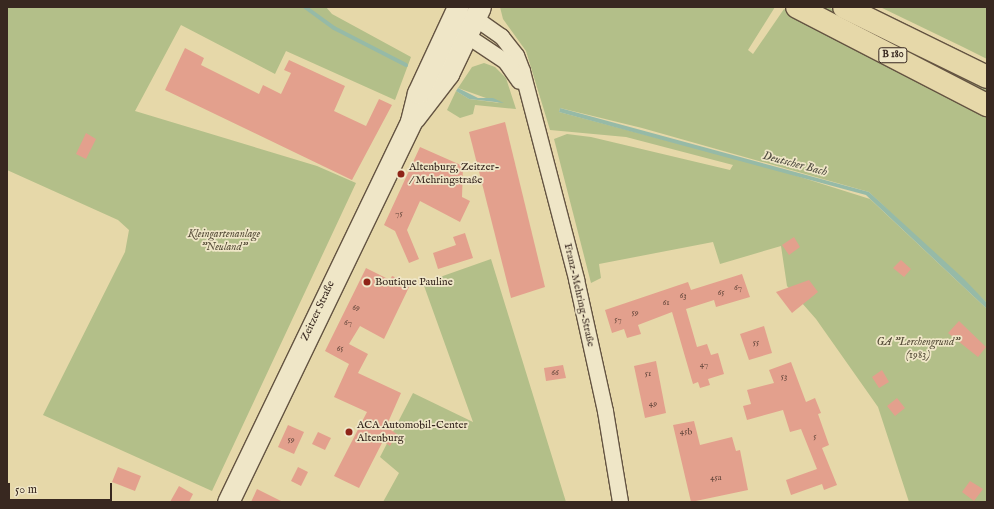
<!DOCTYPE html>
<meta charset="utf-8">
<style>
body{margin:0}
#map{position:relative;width:994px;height:509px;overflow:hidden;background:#e6d8a9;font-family:"IM FELL English",serif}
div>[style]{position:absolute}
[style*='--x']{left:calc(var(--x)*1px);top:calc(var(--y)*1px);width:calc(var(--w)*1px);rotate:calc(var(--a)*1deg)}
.green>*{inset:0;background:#b3bf89}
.water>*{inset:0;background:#96baa7}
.stream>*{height:4px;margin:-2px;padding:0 2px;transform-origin:2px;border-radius:2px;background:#96baa7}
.building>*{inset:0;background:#e3a08d}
.roads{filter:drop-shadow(1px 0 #645442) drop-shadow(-1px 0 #645442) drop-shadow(0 1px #645442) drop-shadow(0 -1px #645442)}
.street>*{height:15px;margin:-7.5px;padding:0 7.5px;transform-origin:7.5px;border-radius:7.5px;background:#efe6c7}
.secondary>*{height:21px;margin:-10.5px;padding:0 10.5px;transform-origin:10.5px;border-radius:10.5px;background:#efe6c7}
.primary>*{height:22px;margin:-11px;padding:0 11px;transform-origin:11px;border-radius:11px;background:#e6d8a9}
.dots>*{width:11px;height:11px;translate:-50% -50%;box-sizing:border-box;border:2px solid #efe6c7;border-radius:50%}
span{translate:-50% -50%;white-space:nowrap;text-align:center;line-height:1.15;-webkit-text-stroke:3.5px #efe6c7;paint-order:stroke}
.number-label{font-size:9px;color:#63463b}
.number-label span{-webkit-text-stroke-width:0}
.shield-label span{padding:1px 3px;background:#efe6c7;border:1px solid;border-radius:3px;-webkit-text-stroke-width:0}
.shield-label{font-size:10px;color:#382820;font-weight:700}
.poi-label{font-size:11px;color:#382820}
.left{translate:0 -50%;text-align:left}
.park-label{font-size:11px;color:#574e3a;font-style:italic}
.street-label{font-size:11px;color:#382820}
.water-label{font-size:12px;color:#504c42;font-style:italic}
.frame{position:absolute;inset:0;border:8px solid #382820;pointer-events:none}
.scale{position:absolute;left:8px;top:483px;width:104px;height:18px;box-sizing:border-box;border:2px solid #382820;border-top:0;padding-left:5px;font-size:12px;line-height:14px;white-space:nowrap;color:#382820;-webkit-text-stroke:3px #efe6c7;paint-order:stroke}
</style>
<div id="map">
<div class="green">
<i style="clip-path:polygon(7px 7px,326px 7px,332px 14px,411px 57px,395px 100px,286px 51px,275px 74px,181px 25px,135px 111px,317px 166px,356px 183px,212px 491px,43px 415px,125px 252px,129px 230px,118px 220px,7px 170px)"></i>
<i style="clip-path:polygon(500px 7px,775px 7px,748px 50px,753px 54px,784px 9px,987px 114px,987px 303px,869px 192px,642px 128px,560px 108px,559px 112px,778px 170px,870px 199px,987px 309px,987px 502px,909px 502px,878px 407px,816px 319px,787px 286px,781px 246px,720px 264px,713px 242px,599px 264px,601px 278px,591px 283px,554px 139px,567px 134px,591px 137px,730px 170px,733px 165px,626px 137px,550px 130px,526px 51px,503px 19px)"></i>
<i style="clip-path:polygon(815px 7px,828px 7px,987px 85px,987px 97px)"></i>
<i style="clip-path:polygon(880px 7px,987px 7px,987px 59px,963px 47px)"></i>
<i style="clip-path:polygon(484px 63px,495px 67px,506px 78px,516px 109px,475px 105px,473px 114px,460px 118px,447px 110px,456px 91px,469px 99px,500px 103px,458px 88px,472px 67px)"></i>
<i style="clip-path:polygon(491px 259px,566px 502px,383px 502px,399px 473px,380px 457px,413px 393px,473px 422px,423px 283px)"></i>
</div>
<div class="water">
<i style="clip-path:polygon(458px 88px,478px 98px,493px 98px,504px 103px,469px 99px,456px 91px)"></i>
<i style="clip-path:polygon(560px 108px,869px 192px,964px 279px,987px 303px,987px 309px,866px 195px,559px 112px)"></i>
</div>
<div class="stream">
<i style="--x:305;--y:7;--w:36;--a:36"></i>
<i style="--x:334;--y:28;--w:81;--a:27.2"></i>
</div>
<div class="building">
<i style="clip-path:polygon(185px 48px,204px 58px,201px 65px,259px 94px,263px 85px,281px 94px,291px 73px,284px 70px,289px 60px,345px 86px,334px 111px,366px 126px,379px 99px,392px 105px,352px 180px,165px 90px)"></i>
<i style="clip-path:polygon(505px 122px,545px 287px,511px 298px,469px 132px)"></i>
<i style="clip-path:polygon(86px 133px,96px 139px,86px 159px,76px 154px)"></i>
<i style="clip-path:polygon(420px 147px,463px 166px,462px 197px,470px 201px,460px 222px,420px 201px,407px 230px,419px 259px,409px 263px,395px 231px,384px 225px)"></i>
<i style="clip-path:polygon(465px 233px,473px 258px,438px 269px,433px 253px,456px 245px,453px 237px)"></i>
<i style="clip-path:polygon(794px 237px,800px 247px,789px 255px,782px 245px)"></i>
<i style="clip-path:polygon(901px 260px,911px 269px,904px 277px,893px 268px)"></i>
<i style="clip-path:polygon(366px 268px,390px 280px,392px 276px,411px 283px,384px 339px,360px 326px,349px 344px,368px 354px,358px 373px,401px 393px,386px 427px,397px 434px,390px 446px,383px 441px,359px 488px,334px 476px,367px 412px,334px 397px,349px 364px,325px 351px)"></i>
<i style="clip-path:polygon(742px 274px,750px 297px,716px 307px,714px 300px,686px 309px,697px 347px,707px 344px,711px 355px,718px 353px,724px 374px,708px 379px,710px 385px,700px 388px,698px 382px,693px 384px,672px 312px,638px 325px,641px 334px,627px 338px,624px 329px,612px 333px,605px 310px,688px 282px,691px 290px)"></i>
<i style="clip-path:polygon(809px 280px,818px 292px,792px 313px,776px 292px)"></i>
<i style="clip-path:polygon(959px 321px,986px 347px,978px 357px,948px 333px)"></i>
<i style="clip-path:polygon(764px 326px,772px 353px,749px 360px,740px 334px)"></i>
<i style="clip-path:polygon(656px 361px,666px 413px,645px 418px,634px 366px)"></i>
<i style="clip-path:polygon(791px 362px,806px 402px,815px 398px,821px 413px,818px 414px,829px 445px,822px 448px,837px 485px,824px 490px,822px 484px,791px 495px,786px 480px,817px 469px,801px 429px,790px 432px,783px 410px,747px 420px,743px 406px,751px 404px,747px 390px,774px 383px,769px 370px)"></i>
<i style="clip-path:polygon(563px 365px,566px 378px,546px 381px,544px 368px)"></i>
<i style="clip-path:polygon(882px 370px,889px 382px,879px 388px,872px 377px)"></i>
<i style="clip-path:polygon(897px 398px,905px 408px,895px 416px,887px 406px)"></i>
<i style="clip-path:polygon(694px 421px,700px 445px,732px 437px,736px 451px,740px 450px,748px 490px,691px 502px,673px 425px)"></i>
<i style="clip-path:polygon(288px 425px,304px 432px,294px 454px,278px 447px)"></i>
<i style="clip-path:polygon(318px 432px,331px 438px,325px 450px,312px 444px)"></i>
<i style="clip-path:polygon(118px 467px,141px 476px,135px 491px,112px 482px)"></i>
<i style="clip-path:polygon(298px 467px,308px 472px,301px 486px,291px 481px)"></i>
<i style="clip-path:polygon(970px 481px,983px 489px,974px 501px,962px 492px)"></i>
<i style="clip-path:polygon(179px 486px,193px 494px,189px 502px,170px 502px)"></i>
<i style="clip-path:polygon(257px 489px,283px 502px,251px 502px)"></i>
</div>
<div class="roads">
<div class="street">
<i style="--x:475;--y:18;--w:32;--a:35"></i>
<i style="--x:501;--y:36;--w:24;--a:52"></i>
<i style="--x:516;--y:55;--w:17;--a:69"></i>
<i style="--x:522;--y:71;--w:215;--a:75.4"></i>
<i style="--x:576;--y:279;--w:135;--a:77.6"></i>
<i style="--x:605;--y:411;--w:92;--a:80.6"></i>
<i style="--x:466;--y:35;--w:47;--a:33.7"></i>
<i style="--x:505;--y:61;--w:24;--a:55"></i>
</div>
<div class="secondary">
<i style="--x:414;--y:118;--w:56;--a:-52.3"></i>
<i style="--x:448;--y:74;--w:74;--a:-64.5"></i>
<i style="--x:228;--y:502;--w:423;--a:-64.3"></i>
<i style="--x:411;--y:121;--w:29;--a:-76"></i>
<i style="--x:418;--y:93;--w:95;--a:-65.1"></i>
</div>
<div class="primary">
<i style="--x:797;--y:7;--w:214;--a:27.3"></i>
<i style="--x:844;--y:7;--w:159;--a:26.1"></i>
</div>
</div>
<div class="dots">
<i style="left:401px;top:174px;background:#8f2418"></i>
<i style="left:367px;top:282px;background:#8f2418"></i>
<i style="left:349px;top:432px;background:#8f2418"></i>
</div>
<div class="number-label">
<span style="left:399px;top:214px">75</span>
<span style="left:738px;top:288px">67</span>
<span style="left:721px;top:293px">65</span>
<span style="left:683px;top:296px">63</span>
<span style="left:666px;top:303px">61</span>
<span style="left:356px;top:308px">69</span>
<span style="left:635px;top:313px">59</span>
<span style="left:618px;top:320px">57</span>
<span style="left:348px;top:323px">67</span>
<span style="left:756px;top:343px">55</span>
<span style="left:340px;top:349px">65</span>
<span style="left:704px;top:365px">47</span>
<span style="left:555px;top:373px">66</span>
<span style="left:648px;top:374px">51</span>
<span style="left:784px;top:377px">53</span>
<span style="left:653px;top:404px">49</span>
<span style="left:686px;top:432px">45b</span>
<span style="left:815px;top:437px">5</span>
<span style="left:291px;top:440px">59</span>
<span style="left:716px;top:478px">45a</span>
</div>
<div class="shield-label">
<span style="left:893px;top:55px">B 180</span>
</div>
<div class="poi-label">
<span class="left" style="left:409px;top:174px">Altenburg, Zeitzer-<br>/ Mehringstraße</span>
<span class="left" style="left:375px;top:282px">Boutique Pauline</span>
<span class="left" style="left:357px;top:432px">ACA Automobil-Center<br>Altenburg</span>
</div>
<div class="park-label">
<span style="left:224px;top:241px">Kleingartenanlage<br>"Neuland"</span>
<span style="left:918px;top:349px">GA "Lerchengrund"<br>(1983)</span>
</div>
<div class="street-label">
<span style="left:579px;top:295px;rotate:77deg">Franz-Mehring-Straße</span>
<span style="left:318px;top:311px;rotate:-65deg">Zeitzer Straße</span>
</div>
<div class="water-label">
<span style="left:795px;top:164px;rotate:15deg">Deutscher Bach</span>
</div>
<div class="frame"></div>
<div class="scale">50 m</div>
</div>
